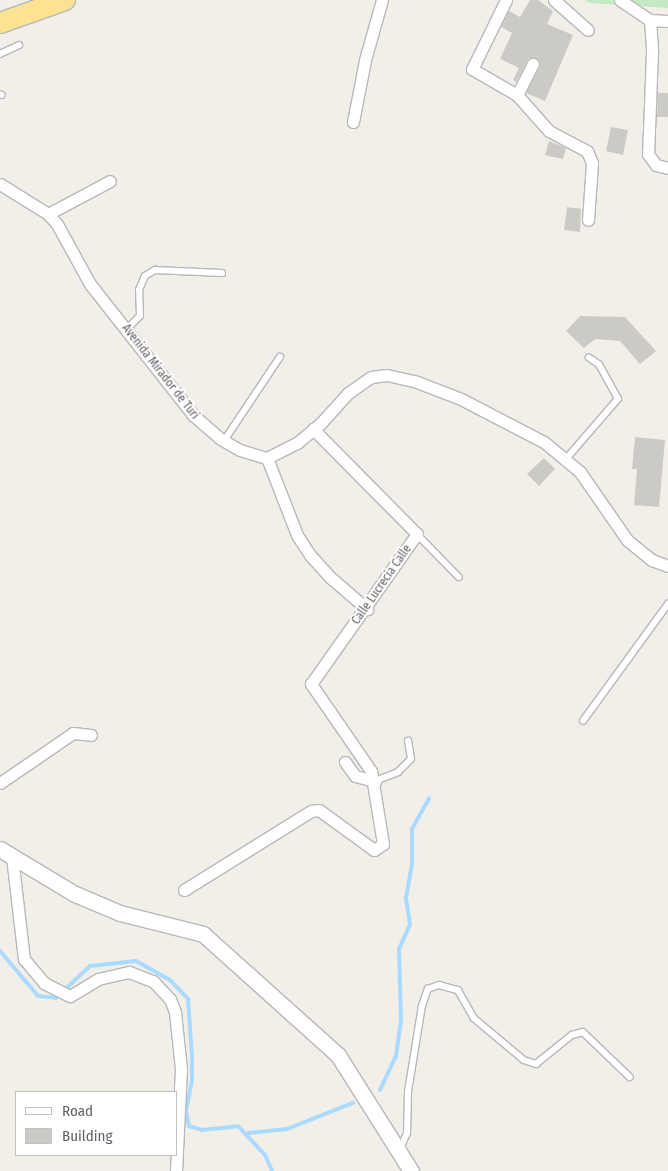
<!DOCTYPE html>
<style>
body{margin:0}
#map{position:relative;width:668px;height:1171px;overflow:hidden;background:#f1efe8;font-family:"Fira Sans Condensed",sans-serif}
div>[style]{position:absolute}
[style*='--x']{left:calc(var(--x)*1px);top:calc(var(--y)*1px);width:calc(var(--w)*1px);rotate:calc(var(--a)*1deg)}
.green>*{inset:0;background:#c5e8c5}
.stream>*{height:4px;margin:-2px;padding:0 2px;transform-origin:2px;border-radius:2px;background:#aadaff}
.building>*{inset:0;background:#cccac5}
.roads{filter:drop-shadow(1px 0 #b5b8bc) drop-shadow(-1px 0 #b5b8bc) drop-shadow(0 1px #b5b8bc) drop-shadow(0 -1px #b5b8bc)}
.lane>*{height:5.5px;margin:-2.75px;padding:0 2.75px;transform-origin:2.75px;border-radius:2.75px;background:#fff}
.street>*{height:11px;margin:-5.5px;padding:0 5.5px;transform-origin:5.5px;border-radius:5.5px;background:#fff}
.secondary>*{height:15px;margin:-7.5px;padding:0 7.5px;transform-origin:7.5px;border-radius:7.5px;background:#fff}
.highway>*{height:20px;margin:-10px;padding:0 10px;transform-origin:10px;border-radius:10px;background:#fde293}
span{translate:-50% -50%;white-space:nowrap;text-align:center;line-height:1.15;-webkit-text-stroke:4px #fff;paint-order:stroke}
.street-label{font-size:12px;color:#5f6368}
.legend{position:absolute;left:15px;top:1091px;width:162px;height:65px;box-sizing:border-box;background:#fff;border:1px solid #bfc1c3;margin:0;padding:6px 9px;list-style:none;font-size:15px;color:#5f6368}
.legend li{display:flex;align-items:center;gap:10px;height:25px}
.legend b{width:25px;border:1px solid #bfc1c3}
</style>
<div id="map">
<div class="green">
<i style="clip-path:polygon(585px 0,668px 0,668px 8px,590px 3px)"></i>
</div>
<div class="stream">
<i style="--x:0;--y:951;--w:59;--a:49.8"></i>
<i style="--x:38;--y:996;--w:18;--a:6"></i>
<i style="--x:56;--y:998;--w:47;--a:-43.3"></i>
<i style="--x:90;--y:966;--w:46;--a:-6.2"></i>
<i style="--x:136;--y:961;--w:38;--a:29"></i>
<i style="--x:169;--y:979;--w:28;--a:46"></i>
<i style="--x:188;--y:999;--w:57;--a:86"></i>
<i style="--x:192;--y:1056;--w:24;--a:90"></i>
<i style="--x:192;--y:1080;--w:33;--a:101"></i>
<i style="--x:186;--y:1112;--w:14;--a:78"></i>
<i style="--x:189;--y:1126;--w:14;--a:17"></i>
<i style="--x:202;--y:1130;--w:36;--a:-6"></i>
<i style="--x:238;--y:1126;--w:40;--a:47"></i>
<i style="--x:265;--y:1155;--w:17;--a:66"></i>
<i style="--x:380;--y:1090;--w:38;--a:-65"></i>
<i style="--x:396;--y:1056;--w:36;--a:-82"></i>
<i style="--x:401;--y:1020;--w:71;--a:-91.6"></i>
<i style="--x:399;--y:949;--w:27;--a:-66"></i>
<i style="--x:410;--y:924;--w:26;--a:-99"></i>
<i style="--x:406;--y:898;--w:36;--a:-80"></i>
<i style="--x:412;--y:863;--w:34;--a:-90"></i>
<i style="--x:412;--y:829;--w:35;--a:-61"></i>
<i style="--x:248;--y:1133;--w:39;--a:-6"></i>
<i style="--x:287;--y:1129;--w:71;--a:-21.5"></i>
</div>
<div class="building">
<i style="clip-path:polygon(530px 0,538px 0,553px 11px,547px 24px,573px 35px,545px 101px,526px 93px,540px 67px,539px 60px,529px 58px,516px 82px,513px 80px,519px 68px,500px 59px,512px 33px,501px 27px,509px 11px,520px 17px)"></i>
<i style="clip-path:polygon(658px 93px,668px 93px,668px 117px,657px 117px)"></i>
<i style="clip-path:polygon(611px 127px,628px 130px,623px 155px,606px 151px)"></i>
<i style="clip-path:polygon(549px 141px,566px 148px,563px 159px,545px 155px)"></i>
<i style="clip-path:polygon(567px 207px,581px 209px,580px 232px,564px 230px)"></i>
<i style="clip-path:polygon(580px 316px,625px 317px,656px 351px,640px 364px,620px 341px,595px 339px,584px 348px,566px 331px)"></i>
<i style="clip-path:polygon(635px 437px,665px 440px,659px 507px,634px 505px,637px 469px,632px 469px)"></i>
<i style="clip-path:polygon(544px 458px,555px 469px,539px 486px,527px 474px)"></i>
</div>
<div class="roads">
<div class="lane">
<i style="--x:0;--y:54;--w:21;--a:-25"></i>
<i style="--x:0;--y:94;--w:2;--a:27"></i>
<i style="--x:127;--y:329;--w:18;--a:-45"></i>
<i style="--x:140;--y:316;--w:26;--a:-92"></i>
<i style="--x:139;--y:290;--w:15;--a:-67"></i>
<i style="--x:145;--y:276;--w:12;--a:-31"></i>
<i style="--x:155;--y:270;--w:67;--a:2.6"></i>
<i style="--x:224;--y:441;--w:101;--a:-56.3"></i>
<i style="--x:566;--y:459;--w:79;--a:-49.1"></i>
<i style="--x:618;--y:399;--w:39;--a:-119"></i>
<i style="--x:599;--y:365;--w:12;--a:-145"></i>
<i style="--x:417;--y:534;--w:60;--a:45.7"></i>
<i style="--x:583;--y:721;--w:145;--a:-54"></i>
<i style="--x:375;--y:781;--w:25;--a:-21"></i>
<i style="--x:398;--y:772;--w:18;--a:-45"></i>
<i style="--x:411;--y:759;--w:18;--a:-99"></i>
<i style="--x:400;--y:1149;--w:17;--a:-66"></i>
<i style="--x:407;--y:1133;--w:41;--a:-88.6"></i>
<i style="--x:408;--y:1092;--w:87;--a:-80.8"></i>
<i style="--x:422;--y:1006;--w:18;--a:-71"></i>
<i style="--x:428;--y:989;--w:12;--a:-20"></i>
<i style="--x:439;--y:985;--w:20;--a:15"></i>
<i style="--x:458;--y:990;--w:32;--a:60"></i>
<i style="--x:474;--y:1018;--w:65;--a:40"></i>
<i style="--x:524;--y:1060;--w:13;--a:18"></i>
<i style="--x:536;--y:1064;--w:46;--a:-38.9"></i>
<i style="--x:572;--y:1035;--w:11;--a:-15"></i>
<i style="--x:583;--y:1032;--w:65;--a:43.8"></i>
</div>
<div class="street">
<i style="--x:506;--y:0;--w:77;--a:116.2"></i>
<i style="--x:472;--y:69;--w:52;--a:30"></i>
<i style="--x:517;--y:95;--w:48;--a:48.4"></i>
<i style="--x:549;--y:131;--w:43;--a:27.8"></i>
<i style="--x:587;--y:151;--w:13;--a:67"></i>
<i style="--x:592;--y:163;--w:57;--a:94"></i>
<i style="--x:554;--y:0;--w:45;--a:41.4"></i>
<i style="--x:620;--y:0;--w:36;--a:34"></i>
<i style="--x:650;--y:20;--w:18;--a:3"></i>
<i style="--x:650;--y:20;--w:32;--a:86"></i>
<i style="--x:652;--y:52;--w:102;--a:92.2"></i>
<i style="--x:648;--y:154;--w:14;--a:54"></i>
<i style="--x:656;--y:165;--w:12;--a:14"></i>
<i style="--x:517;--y:95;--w:35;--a:-63"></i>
<i style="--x:353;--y:122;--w:63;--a:-79"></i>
<i style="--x:365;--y:60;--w:62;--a:-74.2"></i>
<i style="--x:0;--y:184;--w:57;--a:32"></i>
<i style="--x:48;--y:214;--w:13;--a:48"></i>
<i style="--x:57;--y:224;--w:68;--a:61.2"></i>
<i style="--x:90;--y:284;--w:167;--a:51.8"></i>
<i style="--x:193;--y:415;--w:35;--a:41"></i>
<i style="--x:219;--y:438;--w:24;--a:30"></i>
<i style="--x:240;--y:450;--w:28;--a:17"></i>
<i style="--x:267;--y:458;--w:34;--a:-27"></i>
<i style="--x:297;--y:443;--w:30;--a:-40"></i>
<i style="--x:320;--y:424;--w:42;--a:-47.9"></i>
<i style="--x:348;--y:393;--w:28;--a:-35"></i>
<i style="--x:371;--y:377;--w:16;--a:-7"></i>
<i style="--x:387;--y:375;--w:31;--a:13"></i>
<i style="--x:417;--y:382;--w:47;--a:21.1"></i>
<i style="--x:461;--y:399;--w:93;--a:27.4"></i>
<i style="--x:544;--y:442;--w:47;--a:39.8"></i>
<i style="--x:580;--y:472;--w:83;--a:55.3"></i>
<i style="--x:627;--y:540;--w:32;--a:39"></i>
<i style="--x:652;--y:560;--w:17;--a:21"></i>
<i style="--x:48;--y:214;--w:70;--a:-28"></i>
<i style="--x:267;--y:458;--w:83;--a:68.7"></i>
<i style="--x:297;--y:535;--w:24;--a:57"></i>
<i style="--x:310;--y:555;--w:31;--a:48"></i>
<i style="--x:331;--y:578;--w:48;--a:40.7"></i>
<i style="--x:345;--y:762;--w:17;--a:54"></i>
<i style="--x:355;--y:776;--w:21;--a:14"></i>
<i style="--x:0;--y:783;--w:88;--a:-34.4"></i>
<i style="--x:73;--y:733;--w:18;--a:6"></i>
<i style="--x:12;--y:857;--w:103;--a:83.3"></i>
<i style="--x:24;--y:959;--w:31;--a:50"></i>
<i style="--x:44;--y:983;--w:29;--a:27"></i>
<i style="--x:70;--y:996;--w:33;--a:-31"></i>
<i style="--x:98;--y:979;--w:32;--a:-13"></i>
<i style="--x:129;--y:972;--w:26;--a:21"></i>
<i style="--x:153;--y:981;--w:25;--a:47"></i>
<i style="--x:170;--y:999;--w:14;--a:69"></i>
<i style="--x:175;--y:1012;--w:57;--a:84"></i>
<i style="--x:181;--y:1069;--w:102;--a:92.8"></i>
<i style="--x:184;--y:890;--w:150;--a:-31.9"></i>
<i style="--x:311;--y:811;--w:8;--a:-7"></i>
<i style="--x:319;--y:810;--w:68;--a:36"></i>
<i style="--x:374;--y:850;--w:11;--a:-34"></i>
<i style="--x:383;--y:844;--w:74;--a:-99.3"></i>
<i style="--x:371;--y:771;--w:106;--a:-124.6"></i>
<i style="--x:311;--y:684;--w:184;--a:-54.8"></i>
<i style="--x:417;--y:534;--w:148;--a:-134.7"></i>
</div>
<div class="secondary">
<i style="--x:0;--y:849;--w:87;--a:31"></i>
<i style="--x:75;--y:894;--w:49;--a:22.9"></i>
<i style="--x:120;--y:913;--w:86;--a:14.2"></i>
<i style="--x:203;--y:934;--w:181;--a:41.9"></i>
<i style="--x:338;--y:1055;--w:137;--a:57.8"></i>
</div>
<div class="highway">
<i style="--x:0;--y:23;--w:69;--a:-19.5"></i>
</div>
</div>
<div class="street-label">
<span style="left:160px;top:372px;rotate:52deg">Avenida Mirador de Turi</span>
<span style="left:382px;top:585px;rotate:-55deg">Calle Lucrecia Calle</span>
</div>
<ul class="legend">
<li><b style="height:6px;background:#fff"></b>Road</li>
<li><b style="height:14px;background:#cccac5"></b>Building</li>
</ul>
</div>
